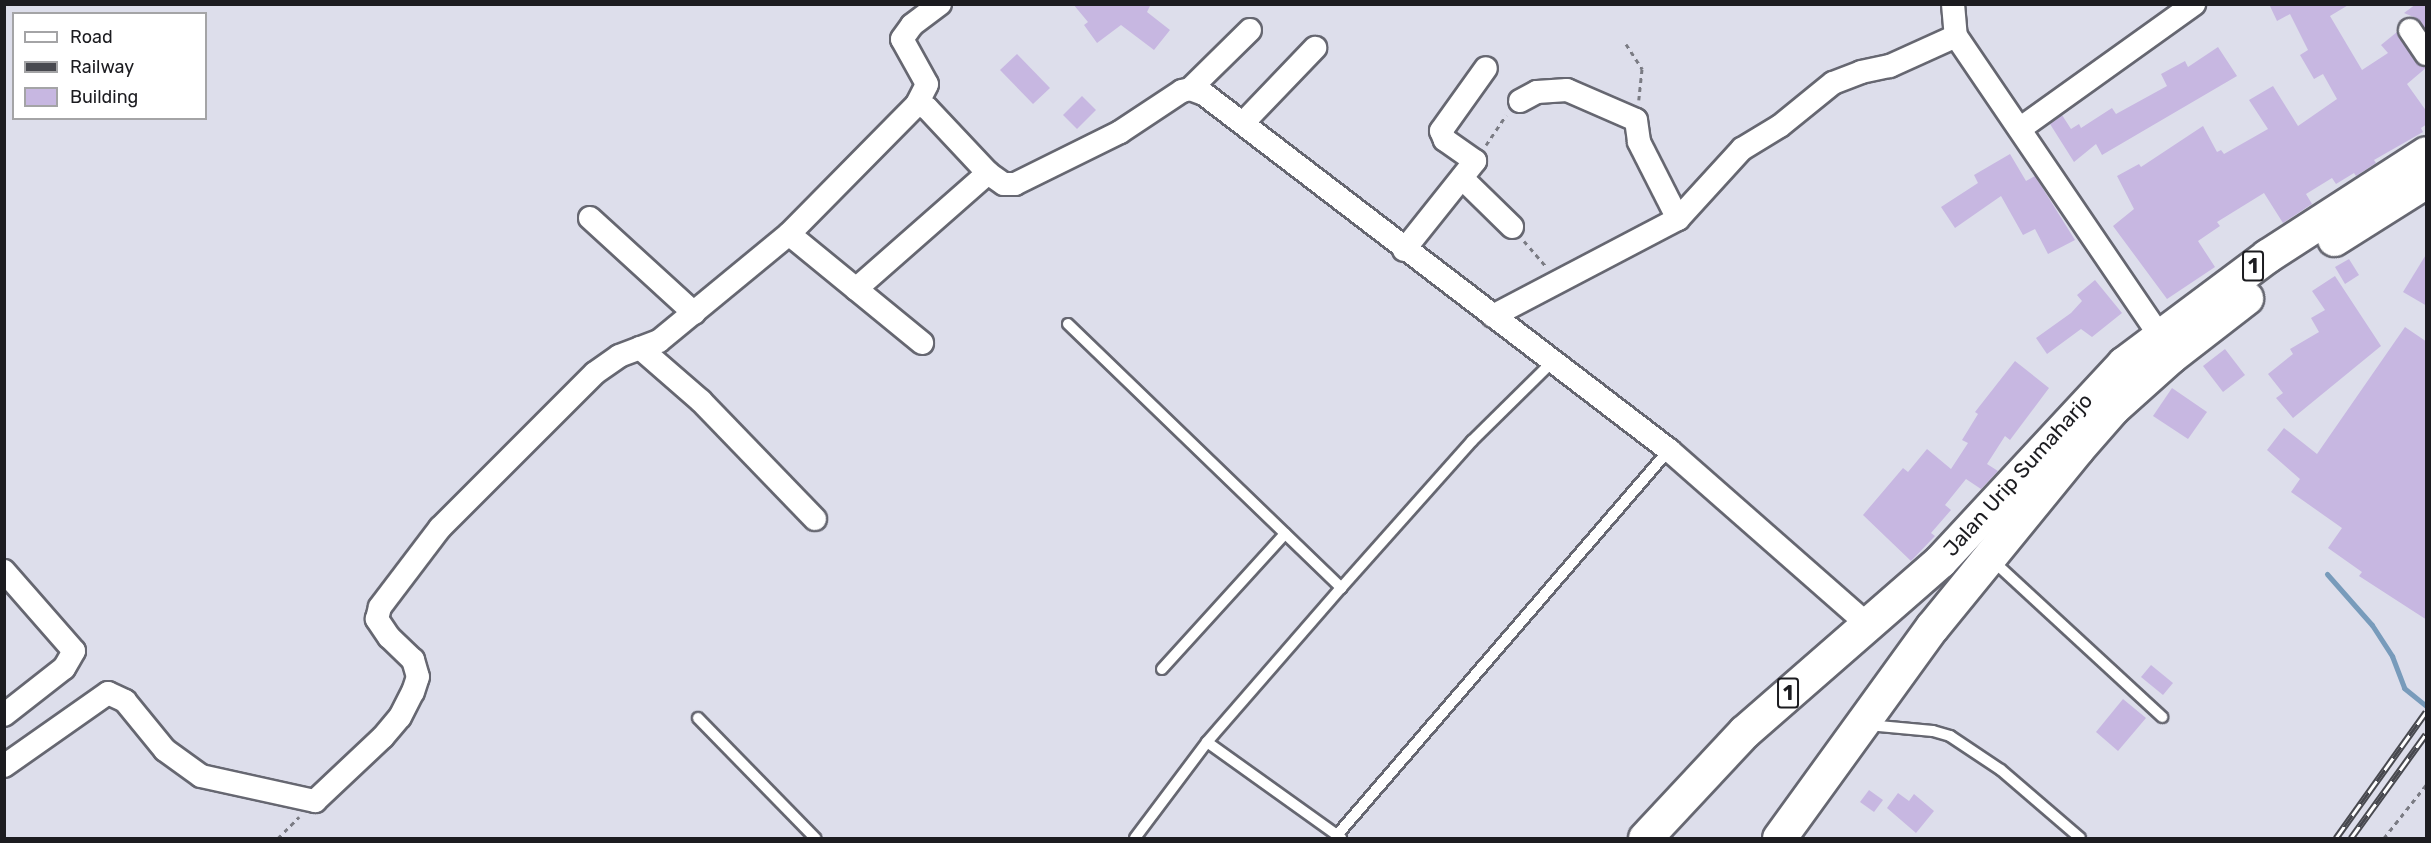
<!DOCTYPE html>
<style>
body{margin:0}
#map{position:relative;width:2431px;height:843px;overflow:hidden;background:#dddeeb;font-family:Rubik,sans-serif}
div>[style]{position:absolute}
[style*='--x']{left:calc(var(--x)*1px);top:calc(var(--y)*1px);width:calc(var(--w)*1px);rotate:calc(var(--a)*1deg)}
.stream>*{height:5px;margin:-2.5px;padding:0 2.5px;transform-origin:2.5px;border-radius:2.5px;background:#789bbb}
.building>*{inset:0;background:#c7b7e1}
.path>*{height:3px;margin-top:-1.5px;transform-origin:0;background:repeating-linear-gradient(90deg,#7a7b83 0 4.5px,transparent 0 9px)}
.roads{filter:drop-shadow(2px 0 #666771) drop-shadow(-2px 0 #666771) drop-shadow(0 2px #666771) drop-shadow(0 -2px #666771)}
.service>*{height:10px;margin:-5px;padding:0 5px;transform-origin:5px;border-radius:5px;background:#fff}
.minor>*{height:22px;margin:-11px;padding:0 11px;transform-origin:11px;border-radius:11px;background:#fff}
.trunk>*{height:33px;margin:-16.5px;padding:0 16.5px;transform-origin:16.5px;border-radius:16.5px;background:#fff}
.rail>*{height:7px;margin-top:-3.5px;transform-origin:0;background:repeating-linear-gradient(90deg,#fff 0 14px,#48494f 0 28px);box-sizing:border-box;border-block:2px solid #48494f}
span{translate:-50% -50%;white-space:nowrap;text-align:center;line-height:1.15;-webkit-text-stroke:4.5px #fff;paint-order:stroke}
.shield-label span{padding:2px 4px;background:#fff;border:2px solid;border-radius:4px;-webkit-text-stroke-width:0}
.shield-label{font-size:20px;color:#1c1c20;font-weight:700}
.street-label{font-size:21px;color:#1c1c20}
.frame{position:absolute;inset:0;border:6px solid #1c1c20;pointer-events:none}
.legend{position:absolute;left:12px;top:12px;width:195px;height:108px;box-sizing:border-box;background:#fff;border:2px solid #a4a4a6;margin:0;padding:8px 10px;list-style:none;font-size:18px;color:#1c1c20}
.legend li{display:flex;align-items:center;gap:12px;height:30px}
.legend b{width:30px;border:2px solid #a4a4a6}
</style>
<div id="map">
<div class="stream">
<i style="--x:2327;--y:574;--w:68;--a:48.6"></i>
<i style="--x:2372;--y:625;--w:37;--a:57"></i>
<i style="--x:2392;--y:656;--w:34;--a:69"></i>
<i style="--x:2404;--y:688;--w:28;--a:39"></i>
</div>
<div class="building">
<i style="clip-path:polygon(1073px 4px,1151px 4px,1147px 12px,1170px 30px,1154px 50px,1121px 25px,1097px 43px,1084px 25px,1088px 22px)"></i>
<i style="clip-path:polygon(2269px 4px,2350px 4px,2330px 16px,2362px 70px,2388px 53px,2381px 45px,2397px 32px,2415px 61px,2427px 67px,2407px 84px,2427px 112px,2427px 124px,2421px 128px,2423px 132px,2374px 160px,2376px 163px,2356px 176px,2354px 173px,2336px 184px,2332px 178px,2306px 194px,2312px 204px,2283px 223px,2264px 193px,2217px 222px,2220px 226px,2198px 241px,2215px 267px,2167px 299px,2113px 226px,2134px 209px,2117px 176px,2139px 164px,2141px 167px,2203px 126px,2217px 152px,2221px 150px,2224px 154px,2268px 129px,2249px 100px,2273px 86px,2298px 126px,2337px 99px,2323px 74px,2314px 79px,2300px 55px,2308px 50px,2290px 14px,2277px 21px)"></i>
<i style="clip-path:polygon(2416px 4px,2427px 4px,2427px 30px,2416px 18px,2404px 13px)"></i>
<i style="clip-path:polygon(2218px 47px,2237px 76px,2102px 155px,2096px 144px,2074px 162px,2050px 124px,2062px 115px,2071px 129px,2079px 124px,2081px 128px,2112px 108px,2116px 114px,2167px 86px,2161px 74px,2185px 61px,2188px 67px)"></i>
<i style="clip-path:polygon(1017px 54px,1050px 88px,1033px 104px,1000px 70px)"></i>
<i style="clip-path:polygon(1082px 96px,1096px 110px,1077px 129px,1063px 115px)"></i>
<i style="clip-path:polygon(2010px 154px,2026px 181px,2035px 176px,2075px 240px,2048px 254px,2035px 229px,2023px 235px,2001px 196px,1955px 228px,1941px 207px,1978px 183px,1974px 175px)"></i>
<i style="clip-path:polygon(2427px 253px,2427px 306px,2403px 292px)"></i>
<i style="clip-path:polygon(2349px 259px,2359px 275px,2345px 284px,2335px 267px)"></i>
<i style="clip-path:polygon(2335px 276px,2381px 346px,2293px 418px,2276px 398px,2283px 393px,2268px 374px,2293px 354px,2290px 349px,2319px 332px,2311px 318px,2325px 310px,2312px 291px)"></i>
<i style="clip-path:polygon(2095px 280px,2122px 313px,2092px 337px,2081px 329px,2047px 354px,2036px 338px,2071px 313px,2082px 301px,2077px 295px)"></i>
<i style="clip-path:polygon(2405px 327px,2427px 342px,2427px 620px,2359px 576px,2362px 572px,2328px 548px,2342px 528px,2291px 492px,2300px 479px,2267px 450px,2284px 428px,2317px 454px)"></i>
<i style="clip-path:polygon(2225px 349px,2245px 375px,2223px 392px,2203px 366px)"></i>
<i style="clip-path:polygon(2015px 361px,2049px 388px,2010px 440px,2005px 436px,1987px 464px,1998px 471px,1981px 489px,1966px 479px,1945px 505px,1951px 510px,1931px 533px,1935px 536px,1911px 561px,1863px 515px,1903px 468px,1908px 472px,1927px 449px,1951px 469px,1968px 443px,1962px 440px,1978px 414px,1975px 412px)"></i>
<i style="clip-path:polygon(2172px 388px,2207px 412px,2188px 439px,2153px 416px)"></i>
<i style="clip-path:polygon(2151px 665px,2173px 683px,2163px 695px,2141px 677px)"></i>
<i style="clip-path:polygon(2123px 699px,2146px 718px,2118px 751px,2096px 732px)"></i>
<i style="clip-path:polygon(1869px 790px,1883px 800px,1874px 812px,1860px 802px)"></i>
<i style="clip-path:polygon(1898px 793px,1909px 801px,1914px 794px,1934px 811px,1916px 833px,1887px 808px)"></i>
</div>
<div class="path">
<i style="--x:1626;--y:44;--w:30;--a:57"></i>
<i style="--x:1642;--y:69;--w:31;--a:96"></i>
<i style="--x:1486;--y:145;--w:36;--a:-56"></i>
<i style="--x:1524;--y:241;--w:32;--a:49"></i>
<i style="--x:278;--y:838;--w:30;--a:-45"></i>
<i style="--x:2384;--y:838;--w:68;--a:-51.6"></i>
</div>
<div class="roads">
<div class="service">
<i style="--x:1068;--y:324;--w:380;--a:44"></i>
<i style="--x:1991;--y:559;--w:233;--a:42.7"></i>
<i style="--x:1162;--y:669;--w:183;--a:-47.7"></i>
<i style="--x:698;--y:718;--w:168;--a:45.7"></i>
<i style="--x:1868;--y:725;--w:65;--a:5.3"></i>
<i style="--x:1933;--y:731;--w:18;--a:16"></i>
<i style="--x:1950;--y:736;--w:61;--a:33.7"></i>
<i style="--x:2001;--y:770;--w:104;--a:40.7"></i>
<i style="--x:1207;--y:742;--w:165;--a:35.6"></i>
<i style="--x:1338;--y:834;--w:507;--a:-49.24"></i>
<i style="--x:1135;--y:838;--w:120;--a:-53.1"></i>
<i style="--x:1207;--y:742;--w:204;--a:-49"></i>
<i style="--x:1341;--y:588;--w:197;--a:-48.3"></i>
<i style="--x:1472;--y:441;--w:112;--a:-44.6"></i>
</div>
<div class="minor">
<i style="--x:1953;--y:4;--w:32;--a:85"></i>
<i style="--x:1956;--y:36;--w:359;--a:55.8"></i>
<i style="--x:2410;--y:30;--w:29;--a:56"></i>
<i style="--x:1190;--y:89;--w:84;--a:-44.5"></i>
<i style="--x:1520;--y:101;--w:19;--a:-28"></i>
<i style="--x:1537;--y:92;--w:30;--a:-4"></i>
<i style="--x:1567;--y:90;--w:75;--a:23.5"></i>
<i style="--x:1636;--y:120;--w:22;--a:82"></i>
<i style="--x:1639;--y:142;--w:86;--a:63.1"></i>
<i style="--x:917;--y:104;--w:22;--a:-63"></i>
<i style="--x:927;--y:84;--w:51;--a:-119.1"></i>
<i style="--x:902;--y:39;--w:17;--a:-54"></i>
<i style="--x:912;--y:25;--w:35;--a:-37"></i>
<i style="--x:1244;--y:122;--w:103;--a:-46.2"></i>
<i style="--x:2021;--y:128;--w:213;--a:-35.6"></i>
<i style="--x:1462;--y:178;--w:70;--a:44.4"></i>
<i style="--x:590;--y:218;--w:141;--a:42.4"></i>
<i style="--x:789;--y:234;--w:172;--a:39.3"></i>
<i style="--x:1404;--y:250;--w:114;--a:-51.4"></i>
<i style="--x:1475;--y:161;--w:37;--a:-145"></i>
<i style="--x:1445;--y:140;--w:10;--a:-114"></i>
<i style="--x:1441;--y:131;--w:77;--a:-54.5"></i>
<i style="--x:856;--y:289;--w:176;--a:-41.3"></i>
<i style="--x:1493;--y:316;--w:209;--a:-27.7"></i>
<i style="--x:1678;--y:219;--w:95;--a:-47.6"></i>
<i style="--x:1742;--y:149;--w:44;--a:-31.2"></i>
<i style="--x:1780;--y:126;--w:68;--a:-39.1"></i>
<i style="--x:1833;--y:83;--w:30;--a:-21"></i>
<i style="--x:1861;--y:72;--w:30;--a:-12"></i>
<i style="--x:1890;--y:66;--w:72;--a:-24.4"></i>
<i style="--x:640;--y:348;--w:81;--a:41"></i>
<i style="--x:701;--y:401;--w:164;--a:46"></i>
<i style="--x:4;--y:571;--w:106;--a:48.8"></i>
<i style="--x:74;--y:651;--w:20;--a:120"></i>
<i style="--x:64;--y:668;--w:76;--a:141.9"></i>
<i style="--x:4;--y:766;--w:127;--a:-35.1"></i>
<i style="--x:108;--y:693;--w:19;--a:25"></i>
<i style="--x:125;--y:701;--w:63;--a:50.8"></i>
<i style="--x:165;--y:750;--w:44;--a:35.8"></i>
<i style="--x:201;--y:776;--w:117;--a:12.4"></i>
<i style="--x:315;--y:801;--w:93;--a:-43.3"></i>
<i style="--x:383;--y:737;--w:26;--a:-50"></i>
<i style="--x:400;--y:717;--w:28;--a:-63"></i>
<i style="--x:413;--y:692;--w:16;--a:-72"></i>
<i style="--x:418;--y:677;--w:18;--a:-106"></i>
<i style="--x:413;--y:660;--w:33;--a:-136"></i>
<i style="--x:389;--y:637;--w:22;--a:-124"></i>
<i style="--x:377;--y:619;--w:12;--a:-76"></i>
<i style="--x:380;--y:607;--w:99;--a:-52.8"></i>
<i style="--x:440;--y:528;--w:219;--a:-45"></i>
<i style="--x:595;--y:373;--w:29;--a:-35"></i>
<i style="--x:619;--y:356;--w:43;--a:-20.6"></i>
<i style="--x:659;--y:341;--w:168;--a:-39.5"></i>
<i style="--x:789;--y:234;--w:182;--a:-45.4"></i>
<i style="--x:917;--y:104;--w:11;--a:22"></i>
<i style="--x:927;--y:108;--w:89;--a:46.8"></i>
<i style="--x:988;--y:173;--w:19;--a:35"></i>
<i style="--x:1004;--y:184;--w:11;--a:0"></i>
<i style="--x:1015;--y:184;--w:117;--a:-26.3"></i>
<i style="--x:1120;--y:132;--w:74;--a:-33.5"></i>
<i style="--x:1182;--y:91;--w:8;--a:-14"></i>
<i style="--x:1190;--y:89;--w:15;--a:20"></i>
<i style="--x:1204;--y:94;--w:586;--a:37.44"></i>
<i style="--x:1669;--y:450;--w:264;--a:41.3"></i>
</div>
<div class="trunk">
<i style="--x:2334;--y:239;--w:109;--a:-32.2"></i>
<i style="--x:1645;--y:838;--w:145;--a:-47"></i>
<i style="--x:1744;--y:732;--w:260;--a:-41.1"></i>
<i style="--x:1940;--y:561;--w:270;--a:-47.1"></i>
<i style="--x:2124;--y:363;--w:179;--a:-36.8"></i>
<i style="--x:2267;--y:256;--w:189;--a:-32.9"></i>
<i style="--x:1779;--y:838;--w:261;--a:-54.1"></i>
<i style="--x:1932;--y:627;--w:230;--a:-50.8"></i>
<i style="--x:2077;--y:449;--w:55;--a:-48.7"></i>
<i style="--x:2113;--y:408;--w:78;--a:-41.9"></i>
<i style="--x:2171;--y:356;--w:95;--a:-37.7"></i>
</div>
</div>
<div class="rail">
<i style="--x:2336;--y:838;--w:155;--a:-54.5"></i>
<i style="--x:2351;--y:838;--w:128;--a:-54.2"></i>
</div>
<div class="shield-label">
<span style="left:2253px;top:266px">1</span>
<span style="left:1788px;top:693px">1</span>
</div>
<div class="street-label">
<span style="left:2018px;top:475px;rotate:-48deg">Jalan Urip Sumaharjo</span>
</div>
<div class="frame"></div>
<ul class="legend">
<li><b style="height:8px;background:#fff"></b>Road</li>
<li><b style="height:8px;background:#48494f"></b>Railway</li>
<li><b style="height:16px;background:#c7b7e1"></b>Building</li>
</ul>
</div>
